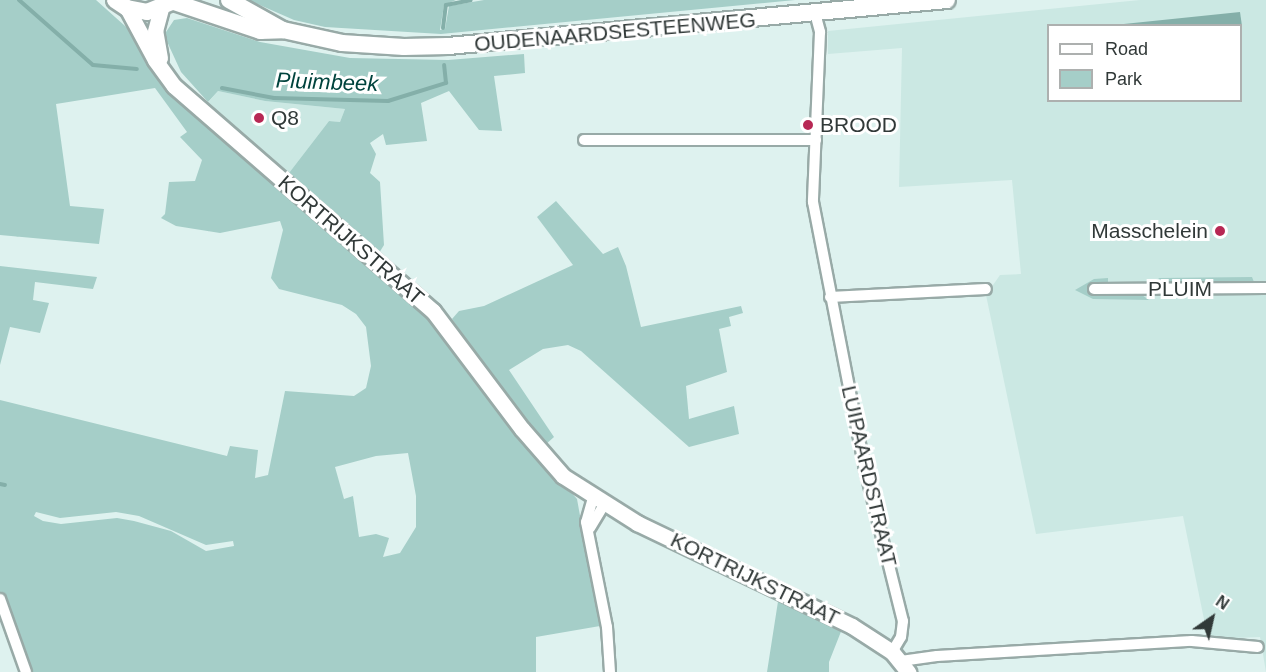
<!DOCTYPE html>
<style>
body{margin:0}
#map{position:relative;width:1266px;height:672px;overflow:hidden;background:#def2ef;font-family:Arial,sans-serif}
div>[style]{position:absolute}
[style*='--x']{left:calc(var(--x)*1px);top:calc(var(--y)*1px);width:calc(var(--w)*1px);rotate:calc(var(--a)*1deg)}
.built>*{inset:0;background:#cbe8e3}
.green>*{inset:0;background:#a5cec8}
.water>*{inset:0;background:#84afa9}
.stream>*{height:4px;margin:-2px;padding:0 2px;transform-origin:2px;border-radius:2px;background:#84afa9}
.roads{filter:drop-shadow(2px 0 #98aaa7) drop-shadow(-2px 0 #98aaa7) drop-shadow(0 2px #98aaa7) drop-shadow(0 -2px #98aaa7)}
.street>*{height:10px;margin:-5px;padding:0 5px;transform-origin:5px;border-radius:5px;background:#fff}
.secondary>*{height:15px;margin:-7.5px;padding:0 7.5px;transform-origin:7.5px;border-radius:7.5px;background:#fff}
.primary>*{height:16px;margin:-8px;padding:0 8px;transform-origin:8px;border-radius:8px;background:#fff}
.dots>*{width:16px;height:16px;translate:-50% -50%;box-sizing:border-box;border:3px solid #fff;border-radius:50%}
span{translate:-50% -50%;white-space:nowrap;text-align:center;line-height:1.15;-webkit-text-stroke:6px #fff;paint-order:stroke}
.street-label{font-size:21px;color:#313938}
.poi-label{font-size:21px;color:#313938}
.left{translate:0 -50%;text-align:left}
.right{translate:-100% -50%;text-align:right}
.water-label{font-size:22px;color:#00433d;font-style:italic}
.legend{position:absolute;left:1047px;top:24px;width:195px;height:78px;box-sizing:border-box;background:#fff;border:2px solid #adb0af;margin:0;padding:8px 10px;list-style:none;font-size:18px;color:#313938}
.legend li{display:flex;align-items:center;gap:12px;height:30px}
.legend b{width:30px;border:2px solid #adb0af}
.north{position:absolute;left:1182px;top:588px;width:60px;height:60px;-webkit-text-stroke:4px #fff;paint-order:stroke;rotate:34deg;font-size:16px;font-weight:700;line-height:24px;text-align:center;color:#313938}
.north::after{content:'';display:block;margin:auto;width:21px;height:27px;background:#313938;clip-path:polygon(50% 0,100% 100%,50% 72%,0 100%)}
</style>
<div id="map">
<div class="built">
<i style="clip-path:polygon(evenodd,1140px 0,1266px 0,1266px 672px,1260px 637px,1208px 639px,1183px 516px,1036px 534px,986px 295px,1000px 275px,1021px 274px,1012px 180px,899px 187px,902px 48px,828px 54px,828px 31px,1140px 0,1048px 26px,1240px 26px,1240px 100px,1048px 100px,1048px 26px)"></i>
<i style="clip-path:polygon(218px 91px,265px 101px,345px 109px,340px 122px,329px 121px,289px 173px,206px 105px)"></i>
</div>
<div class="green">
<i style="clip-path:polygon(evenodd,0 0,96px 0,134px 34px,163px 86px,435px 319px,523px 438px,577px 499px,600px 626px,536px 637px,536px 672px,27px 672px,0 593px,0 400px,227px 456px,230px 446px,258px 450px,255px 478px,268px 475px,285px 391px,354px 396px,366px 388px,371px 366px,366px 327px,356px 314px,342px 305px,279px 289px,271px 278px,283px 230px,280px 221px,220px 233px,176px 226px,161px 218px,165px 214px,169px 182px,195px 181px,202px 160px,180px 137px,187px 132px,155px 88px,56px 104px,70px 206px,104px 209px,99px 244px,0 235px,0 0,408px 453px,416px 496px,416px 527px,400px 553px,383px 557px,389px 538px,376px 534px,359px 537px,353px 496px,344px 499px,335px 467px,376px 456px,408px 453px,0 0,36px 512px,60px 518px,116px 512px,139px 516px,206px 545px,233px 541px,234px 546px,206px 551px,171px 531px,134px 521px,117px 518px,61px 524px,43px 521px,34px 516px,36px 512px)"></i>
<i style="clip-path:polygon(248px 0,456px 0,444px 5px,440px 30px,445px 29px,449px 6px,484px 0,795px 0,441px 34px,325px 27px,294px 20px)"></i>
<i style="clip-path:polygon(187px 18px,260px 42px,350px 58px,448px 60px,524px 54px,525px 73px,494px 76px,502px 131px,479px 130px,449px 91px,421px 103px,427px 141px,386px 145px,383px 134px,370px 143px,376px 154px,370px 173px,380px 182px,384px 245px,379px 253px,289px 173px,329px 121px,340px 122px,345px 109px,265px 101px,218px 91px,208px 102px,181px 72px,164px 35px,174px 20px)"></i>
<i style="clip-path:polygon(556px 201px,603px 254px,618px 247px,626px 266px,641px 327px,741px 306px,743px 313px,729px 317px,731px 326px,719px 329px,727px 372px,686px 386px,689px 419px,734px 406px,739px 434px,689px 447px,581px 351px,568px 345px,543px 349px,509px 370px,554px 437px,545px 445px,516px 412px,452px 319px,459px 311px,484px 306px,573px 265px,537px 217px)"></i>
<i style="clip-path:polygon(0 266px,97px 277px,93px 289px,35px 282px,33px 300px,49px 303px,40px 333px,10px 327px,0 365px)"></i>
<i style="clip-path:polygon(1252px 277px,1254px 282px,1164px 282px,1158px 278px)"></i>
<i style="clip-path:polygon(1108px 278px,1108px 283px,1094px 283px,1094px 295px,1142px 295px,1149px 300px,1093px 299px,1075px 290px,1094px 279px)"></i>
<i style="clip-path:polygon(779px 595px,842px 629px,829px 662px,829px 672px,767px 672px)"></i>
</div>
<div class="water">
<i style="clip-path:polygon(1240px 12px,1242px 26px,1114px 25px)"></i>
</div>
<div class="stream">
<i style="--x:19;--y:0;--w:98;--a:41.3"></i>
<i style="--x:93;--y:65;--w:44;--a:5.2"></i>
<i style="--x:443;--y:28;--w:23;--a:-83"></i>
<i style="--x:446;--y:5;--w:25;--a:-11"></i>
<i style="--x:222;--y:88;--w:53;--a:10.9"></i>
<i style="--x:274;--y:98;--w:114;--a:1.5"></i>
<i style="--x:388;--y:101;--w:61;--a:-17.2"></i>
<i style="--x:446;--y:83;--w:18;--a:-96"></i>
<i style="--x:0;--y:484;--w:5;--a:11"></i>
</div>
<div class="roads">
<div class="street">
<i style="--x:815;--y:13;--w:20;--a:75"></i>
<i style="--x:820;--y:32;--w:170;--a:92.4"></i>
<i style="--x:813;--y:202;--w:268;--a:79"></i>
<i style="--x:864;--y:465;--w:161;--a:76"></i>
<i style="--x:903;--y:621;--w:16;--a:97"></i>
<i style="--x:901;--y:637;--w:17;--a:121"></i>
<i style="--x:584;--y:140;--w:232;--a:0"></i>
<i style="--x:1094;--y:289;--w:172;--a:-0.3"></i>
<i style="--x:830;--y:297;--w:156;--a:-2.9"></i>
<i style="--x:593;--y:498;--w:25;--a:106"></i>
<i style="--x:586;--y:522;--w:107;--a:78.7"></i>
<i style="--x:607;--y:627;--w:45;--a:86.2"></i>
<i style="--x:590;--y:528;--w:27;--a:-59"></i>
<i style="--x:0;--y:599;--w:77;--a:70.4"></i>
<i style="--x:901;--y:661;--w:36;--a:-8"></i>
<i style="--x:937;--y:656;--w:255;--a:-3.4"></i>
<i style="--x:1192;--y:641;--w:66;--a:5.2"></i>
</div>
<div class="secondary">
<i style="--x:127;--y:8;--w:59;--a:61.7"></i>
<i style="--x:155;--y:60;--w:32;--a:54"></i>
<i style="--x:174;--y:86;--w:343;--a:41"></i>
<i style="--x:433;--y:311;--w:148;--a:53"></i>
<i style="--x:522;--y:429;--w:62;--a:48.9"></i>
<i style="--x:563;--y:476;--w:88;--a:32.4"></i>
<i style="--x:637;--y:523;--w:238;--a:25.6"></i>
<i style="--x:852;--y:626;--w:48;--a:33"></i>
<i style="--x:892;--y:652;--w:26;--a:51"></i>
<i style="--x:160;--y:58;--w:27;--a:-100"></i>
<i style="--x:155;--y:31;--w:23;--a:-75"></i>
</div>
<div class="primary">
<i style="--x:115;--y:0;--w:14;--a:34"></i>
<i style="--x:127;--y:8;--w:20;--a:11"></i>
<i style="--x:147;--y:12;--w:31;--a:-22"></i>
<i style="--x:229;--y:0;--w:62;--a:29.1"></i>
<i style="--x:174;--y:2;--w:91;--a:18.6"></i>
<i style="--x:260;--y:31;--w:23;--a:-2"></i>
<i style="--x:283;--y:30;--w:60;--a:12.4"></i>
<i style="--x:342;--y:43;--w:62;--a:3.7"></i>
<i style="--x:404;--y:47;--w:44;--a:-1.3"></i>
<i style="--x:448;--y:46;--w:501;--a:-5.27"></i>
</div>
</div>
<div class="dots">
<i style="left:259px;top:118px;background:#b72854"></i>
<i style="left:808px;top:125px;background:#b72854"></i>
<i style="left:1220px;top:231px;background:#b72854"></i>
</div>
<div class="street-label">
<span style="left:615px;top:32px;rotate:-5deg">OUDENAARDSESTEENWEG</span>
<span style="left:351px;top:240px;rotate:41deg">KORTRIJKSTRAAT</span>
<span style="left:1180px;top:289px">PLUIM</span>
<span style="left:869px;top:476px;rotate:77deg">LUIPAARDSTRAAT</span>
<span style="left:755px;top:579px;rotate:26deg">KORTRIJKSTRAAT</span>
</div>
<div class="poi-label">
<span class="left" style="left:271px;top:118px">Q8</span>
<span class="left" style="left:820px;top:125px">BROOD</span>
<span class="right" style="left:1208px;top:231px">Masschelein</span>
</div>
<div class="water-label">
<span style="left:327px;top:82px;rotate:2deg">Pluimbeek</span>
</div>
<ul class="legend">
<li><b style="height:8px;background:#fff"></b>Road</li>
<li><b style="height:16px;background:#a5cec8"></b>Park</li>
</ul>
<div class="north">N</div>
</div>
